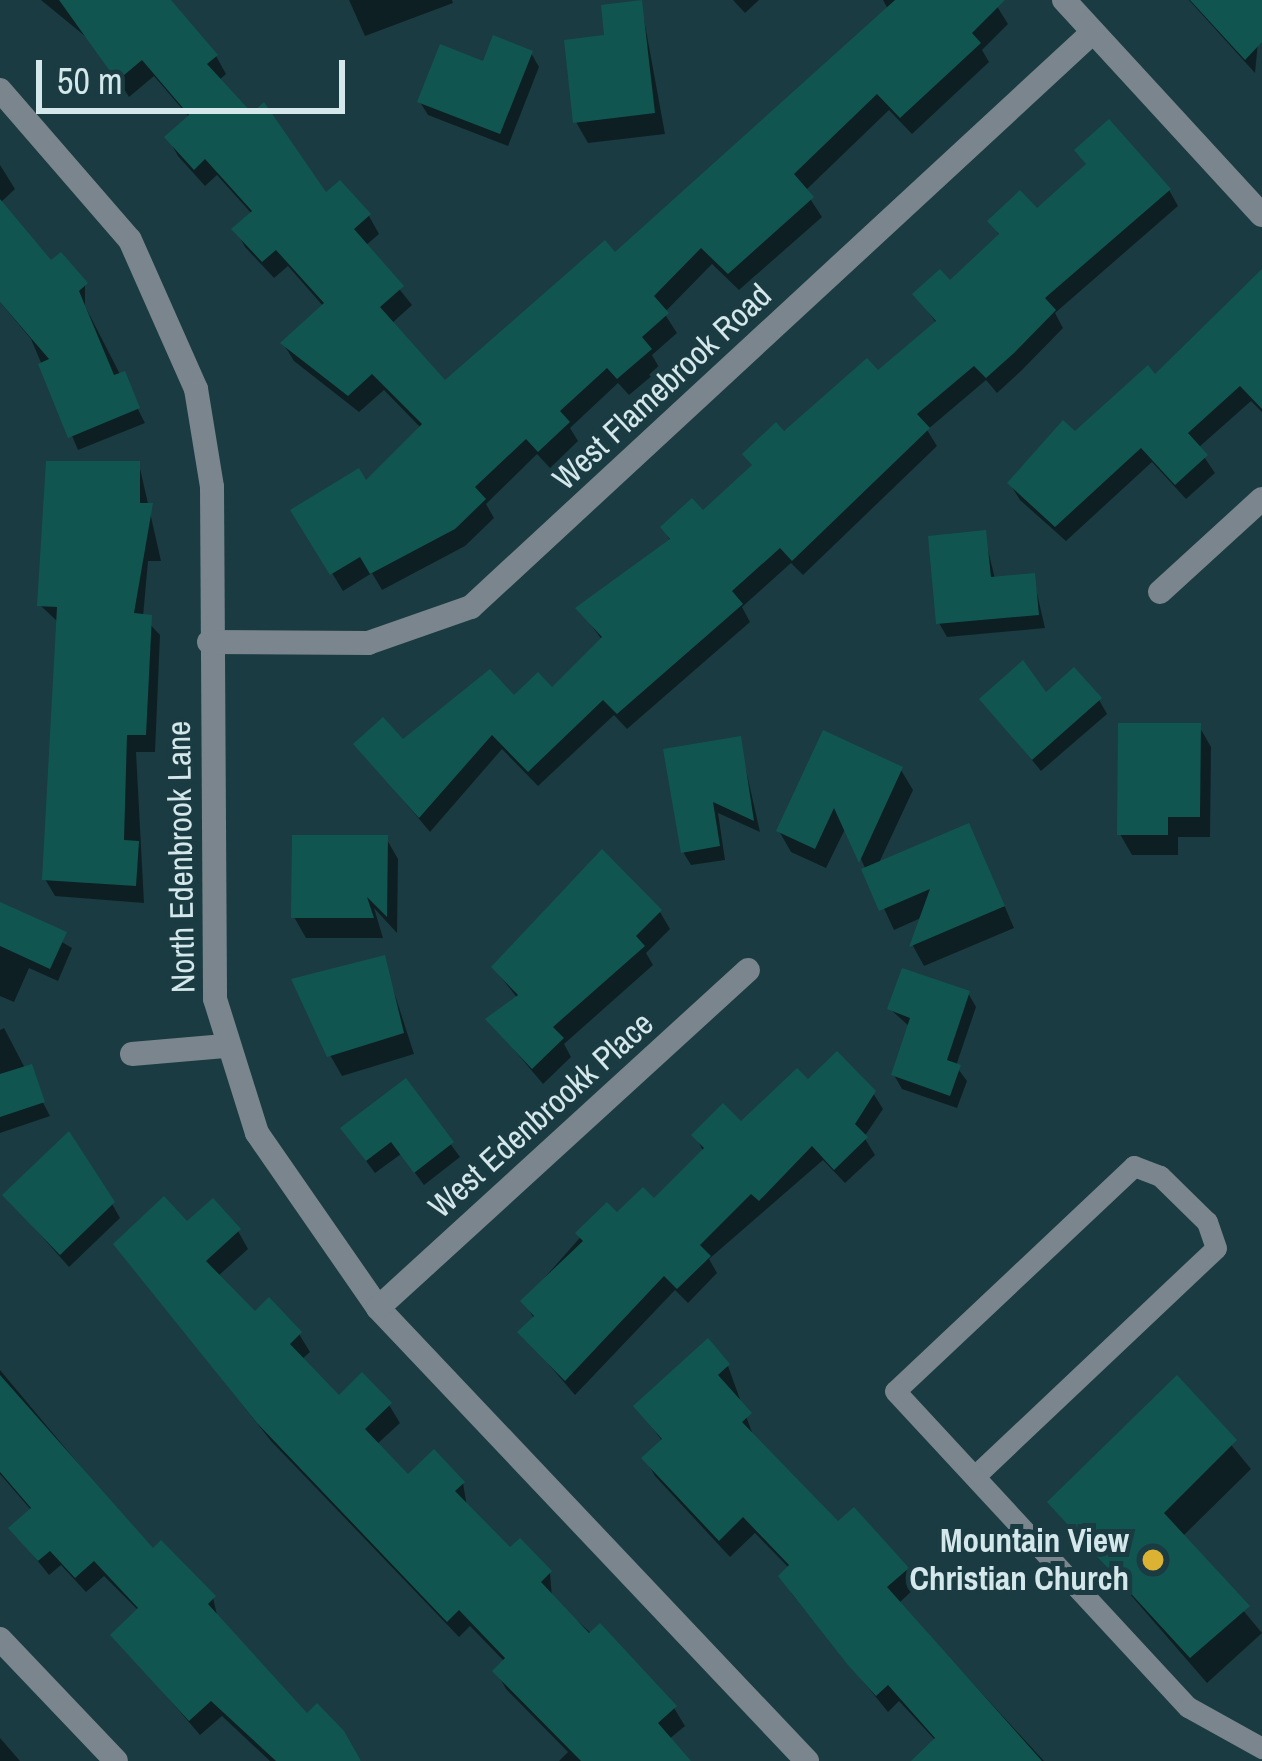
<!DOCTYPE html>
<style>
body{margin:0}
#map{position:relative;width:1262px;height:1761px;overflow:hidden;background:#1a3b42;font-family:"Archivo Narrow",sans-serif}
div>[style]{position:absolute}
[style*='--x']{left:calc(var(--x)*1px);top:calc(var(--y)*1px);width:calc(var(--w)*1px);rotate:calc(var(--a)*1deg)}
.shadow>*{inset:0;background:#0007}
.building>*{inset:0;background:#115551}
.lane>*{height:21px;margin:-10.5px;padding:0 10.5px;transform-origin:10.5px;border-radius:10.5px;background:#7a858e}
.street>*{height:24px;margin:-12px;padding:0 12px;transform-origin:12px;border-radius:12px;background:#7a858e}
.dots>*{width:33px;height:33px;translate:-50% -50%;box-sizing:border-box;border:6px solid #1a3b42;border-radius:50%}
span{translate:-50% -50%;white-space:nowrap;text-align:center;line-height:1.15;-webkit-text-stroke:10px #1a3b42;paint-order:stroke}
.street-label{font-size:33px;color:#d4e7eb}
.poi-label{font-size:33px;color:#d4e7eb;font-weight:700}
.right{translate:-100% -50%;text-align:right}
.scale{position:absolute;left:36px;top:60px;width:309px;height:54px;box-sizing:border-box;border:6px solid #d4e7eb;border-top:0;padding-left:15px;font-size:36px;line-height:42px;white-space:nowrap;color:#d4e7eb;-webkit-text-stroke:9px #1a3b42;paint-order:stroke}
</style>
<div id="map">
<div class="shadow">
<i style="clip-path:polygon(41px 0,167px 0,216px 56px,226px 74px,218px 81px,326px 196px,340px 184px,369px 216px,379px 234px,365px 246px,412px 305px,391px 324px,445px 384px,615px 256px,889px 11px,883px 0,993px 0,1008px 24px,982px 50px,989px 62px,912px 134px,889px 110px,805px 191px,822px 217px,739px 290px,712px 264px,664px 313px,677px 333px,652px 355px,660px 369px,629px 395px,618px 383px,570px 428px,578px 441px,550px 468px,537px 454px,486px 504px,494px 518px,465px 546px,382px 590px,372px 573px,343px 591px,294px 511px,366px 484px,422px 429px,384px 390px,359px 412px,294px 361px,283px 343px,324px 307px,288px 266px,274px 278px,245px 247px,235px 229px,252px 214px,217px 175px,205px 186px,178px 156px,168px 138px,190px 118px,154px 76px,129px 97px,97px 46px)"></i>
<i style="clip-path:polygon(349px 0,452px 0,453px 3px,365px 36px)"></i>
<i style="clip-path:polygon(733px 0,759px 0,745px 13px)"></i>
<i style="clip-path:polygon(1189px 0,1262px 0,1255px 73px)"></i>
<i style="clip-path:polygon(641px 3px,665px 134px,588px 143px,576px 122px,607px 38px)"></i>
<i style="clip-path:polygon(531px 53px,539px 67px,508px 146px,428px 115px,420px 102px)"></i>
<i style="clip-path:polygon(1078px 151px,1169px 190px,1178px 206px,1055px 313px,1063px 328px,1022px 370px,997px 393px,986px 380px,927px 430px,937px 446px,803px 575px,791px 563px,742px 607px,750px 622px,627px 729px,614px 715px,538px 786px,502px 749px,430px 832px,357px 745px,402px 743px,552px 691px,603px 641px,579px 609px,671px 542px,663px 528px,702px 514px,754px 468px,746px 454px,878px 374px,937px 324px,916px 295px,950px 284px,1000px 237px,991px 221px,1037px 212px,1088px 167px)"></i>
<i style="clip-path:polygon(0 165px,15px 189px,0 203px)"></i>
<i style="clip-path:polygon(0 251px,85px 285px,85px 306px,145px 423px,78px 450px,31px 339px,0 302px)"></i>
<i style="clip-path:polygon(1262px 301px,1262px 412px,1251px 401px,1198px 448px,1215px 473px,1186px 499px,1152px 462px,1066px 541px,1020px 500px,1010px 484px)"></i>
<i style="clip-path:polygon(139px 464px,161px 561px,148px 561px,143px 617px,160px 635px,155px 752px,136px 752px,144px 903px,55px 896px,45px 879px,59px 623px,40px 605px)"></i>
<i style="clip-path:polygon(984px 533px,995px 579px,1033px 576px,1045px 628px,947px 637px,939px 623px)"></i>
<i style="clip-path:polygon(983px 700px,1099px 700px,1107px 714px,1041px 771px)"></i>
<i style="clip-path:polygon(1199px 726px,1211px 747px,1210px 837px,1178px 837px,1178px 855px,1132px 855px,1120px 834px)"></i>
<i style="clip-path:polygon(739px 739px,760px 832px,718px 813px,725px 860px,691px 865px,683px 852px)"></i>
<i style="clip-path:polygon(901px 770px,913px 790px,878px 865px,979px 847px,1014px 928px,924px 966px,913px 946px,923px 917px,894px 930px,846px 827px,826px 868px,791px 852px,779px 831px)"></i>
<i style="clip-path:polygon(386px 838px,398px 859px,397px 933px,374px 908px,383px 938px,306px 938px,294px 917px)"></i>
<i style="clip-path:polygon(0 905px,72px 948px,58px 981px,29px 968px,14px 1002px,0 996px)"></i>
<i style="clip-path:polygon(660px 912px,670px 929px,646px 953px,653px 965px,564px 1044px,571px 1057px,543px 1084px,489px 1020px,518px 999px,494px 968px)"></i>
<i style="clip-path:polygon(383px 958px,414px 1054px,342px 1076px,330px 1055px)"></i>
<i style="clip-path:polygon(968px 993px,976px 1007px,956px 1066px,967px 1081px,957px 1108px,902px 1089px,894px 1075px,910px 1027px,890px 1009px)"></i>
<i style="clip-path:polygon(4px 1028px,50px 1116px,0 1133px,0 1030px)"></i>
<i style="clip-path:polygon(406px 1083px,460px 1157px,424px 1185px,401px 1154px,375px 1173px,352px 1142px)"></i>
<i style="clip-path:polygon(807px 1083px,873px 1093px,883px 1109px,864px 1137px,875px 1155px,845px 1183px,823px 1160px,709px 1259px,717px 1273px,688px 1303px,675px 1290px,575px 1395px,521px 1332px,533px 1317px,524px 1301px,608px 1206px,617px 1216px,654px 1203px,704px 1152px,695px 1136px,741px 1125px)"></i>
<i style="clip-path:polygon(6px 1196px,112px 1204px,120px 1218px,69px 1267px)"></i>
<i style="clip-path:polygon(187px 1225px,238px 1231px,248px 1249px,217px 1277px,255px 1316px,299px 1334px,310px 1352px,301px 1360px,339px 1399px,389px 1405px,400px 1423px,376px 1445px,408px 1478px,463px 1483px,467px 1507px,510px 1552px,550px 1573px,552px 1598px,674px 1708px,685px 1726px,668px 1740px,687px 1761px,559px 1761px,568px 1752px,506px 1689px,496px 1671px,505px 1662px,470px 1626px,459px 1637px,271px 1441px,116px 1245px)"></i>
<i style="clip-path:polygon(728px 1366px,754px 1438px,838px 1525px,906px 1569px,916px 1587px,899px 1603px,1044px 1761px,923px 1761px,936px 1741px,899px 1701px,888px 1712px,792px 1594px,782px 1576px,790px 1569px,755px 1533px,730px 1557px,655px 1476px,645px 1458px,663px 1442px,637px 1407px)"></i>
<i style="clip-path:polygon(0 1370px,153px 1553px,213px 1598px,218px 1619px,307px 1718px,317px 1708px,361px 1761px,270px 1761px,222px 1716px,200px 1735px,114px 1635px,139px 1611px,104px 1576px,86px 1592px,61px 1565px,49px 1575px,12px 1529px,32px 1511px,0 1474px)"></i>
<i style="clip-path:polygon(1177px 1379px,1251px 1469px,1182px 1537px,1262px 1633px,1207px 1683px,1051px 1503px)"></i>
<i style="clip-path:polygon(0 1738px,20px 1761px,0 1761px)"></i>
</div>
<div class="building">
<i style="clip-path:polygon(59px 0,171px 0,218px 55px,207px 64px,252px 113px,264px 102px,326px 192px,340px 180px,371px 214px,354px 229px,404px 286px,380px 307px,445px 380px,605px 240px,615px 252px,895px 0,1005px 0,972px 33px,981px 43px,900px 118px,877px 94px,794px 174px,814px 197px,728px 274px,701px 248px,654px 296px,669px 313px,642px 337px,652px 349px,617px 379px,607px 368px,560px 411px,570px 422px,538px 452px,526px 439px,475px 487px,486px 499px,455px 529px,370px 574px,360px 557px,330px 575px,290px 510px,359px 468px,366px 480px,422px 424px,372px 374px,348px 396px,280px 343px,324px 303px,276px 250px,262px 262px,231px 229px,252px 211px,205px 159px,194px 170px,164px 137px,189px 115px,142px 60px,117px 81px)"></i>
<i style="clip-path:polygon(642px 0,655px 113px,573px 123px,564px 40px,604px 35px,601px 5px)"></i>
<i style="clip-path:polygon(1190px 0,1262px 0,1262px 42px,1245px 60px)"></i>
<i style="clip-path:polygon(493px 35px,533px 51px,500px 134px,417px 102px,440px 44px,483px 61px)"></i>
<i style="clip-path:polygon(1109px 119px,1171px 189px,1045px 298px,1056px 310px,1014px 353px,986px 378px,974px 366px,917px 414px,930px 428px,792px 561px,780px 548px,732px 591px,743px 604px,617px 714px,603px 700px,528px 772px,492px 735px,419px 818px,353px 744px,383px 717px,403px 739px,490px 669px,514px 695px,538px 672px,552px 687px,602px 637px,575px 608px,670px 539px,660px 527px,692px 498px,703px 510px,752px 465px,742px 454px,776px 422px,784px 431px,867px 358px,878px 370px,936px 321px,912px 294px,940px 269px,950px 280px,999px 234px,987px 221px,1020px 190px,1037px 208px,1086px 164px,1074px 150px)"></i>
<i style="clip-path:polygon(0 199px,51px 260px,61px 252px,88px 283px,79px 291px,114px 375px,125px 371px,140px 408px,68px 438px,38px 364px,49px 359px,0 302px)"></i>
<i style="clip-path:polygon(1262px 269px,1262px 409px,1240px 386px,1188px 433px,1208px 455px,1175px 485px,1141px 448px,1055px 527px,1007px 483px,1063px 420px,1075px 431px,1148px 365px,1155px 374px)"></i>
<i style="clip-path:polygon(46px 461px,140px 461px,140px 503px,153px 503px,134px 613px,152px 615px,146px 735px,127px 735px,124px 840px,139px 841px,136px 886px,42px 880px,57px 607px,37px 606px)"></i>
<i style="clip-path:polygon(986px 530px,991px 577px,1035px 573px,1039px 615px,936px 624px,928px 536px)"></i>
<i style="clip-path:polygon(1023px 660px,1046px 692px,1074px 667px,1102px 698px,1032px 760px,979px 699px)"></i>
<i style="clip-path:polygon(1118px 723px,1201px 723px,1200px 817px,1168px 817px,1168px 835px,1117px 835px)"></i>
<i style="clip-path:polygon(823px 730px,903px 767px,859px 863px,834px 808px,815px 849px,776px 831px)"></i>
<i style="clip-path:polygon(741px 736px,754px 821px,713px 802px,720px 846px,681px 853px,663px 749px)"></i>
<i style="clip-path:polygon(969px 823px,1005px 906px,909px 947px,930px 889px,879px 911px,861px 869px)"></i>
<i style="clip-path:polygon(292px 835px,388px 835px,387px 917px,367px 897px,374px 918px,291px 918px)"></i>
<i style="clip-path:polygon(602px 849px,662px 910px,636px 936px,645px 946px,553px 1027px,564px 1038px,532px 1069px,485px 1019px,518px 995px,491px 967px)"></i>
<i style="clip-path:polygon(0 902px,67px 932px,50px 969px,0 946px)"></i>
<i style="clip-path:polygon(385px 955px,404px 1033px,327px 1057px,291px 979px)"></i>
<i style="clip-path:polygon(902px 968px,970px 991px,947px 1060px,961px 1065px,950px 1096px,891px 1075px,910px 1018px,887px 1009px)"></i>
<i style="clip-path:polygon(837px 1051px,876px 1091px,855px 1124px,868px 1137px,834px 1170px,812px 1146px,759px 1201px,751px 1194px,700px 1245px,711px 1256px,677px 1289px,664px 1276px,565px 1381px,517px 1332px,534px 1316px,520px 1301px,583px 1241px,575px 1233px,607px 1202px,617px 1212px,643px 1187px,654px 1198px,704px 1148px,691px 1135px,723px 1103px,741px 1121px,797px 1068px,808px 1079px)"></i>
<i style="clip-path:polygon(32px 1064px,45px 1102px,0 1117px,0 1074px)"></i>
<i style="clip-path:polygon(406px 1078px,454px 1142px,414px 1173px,391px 1142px,366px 1161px,340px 1128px)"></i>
<i style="clip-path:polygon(69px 1131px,115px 1202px,60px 1255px,2px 1195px)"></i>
<i style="clip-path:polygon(164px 1196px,187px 1221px,213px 1198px,241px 1229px,206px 1261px,255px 1311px,269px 1297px,302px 1332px,290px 1344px,339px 1395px,362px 1372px,392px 1403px,365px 1429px,408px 1474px,434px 1449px,465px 1482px,455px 1491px,510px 1547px,520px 1538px,552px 1571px,541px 1582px,589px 1633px,600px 1623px,677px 1706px,658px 1723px,691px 1761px,581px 1761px,492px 1671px,505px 1658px,459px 1610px,447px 1622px,257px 1423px,113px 1244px)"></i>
<i style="clip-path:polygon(708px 1338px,730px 1364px,718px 1375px,752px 1413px,742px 1422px,838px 1521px,854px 1507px,909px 1568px,887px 1587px,1042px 1761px,911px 1761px,935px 1738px,888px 1685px,876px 1696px,848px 1665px,778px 1576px,789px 1565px,743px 1517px,719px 1541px,641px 1458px,662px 1439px,633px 1406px)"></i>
<i style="clip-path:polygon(0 1375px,153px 1548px,161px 1540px,216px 1596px,208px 1604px,307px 1713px,317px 1703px,344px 1731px,361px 1761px,276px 1761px,211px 1701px,189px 1721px,110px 1635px,138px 1608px,94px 1561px,75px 1578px,50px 1551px,38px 1561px,8px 1528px,31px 1508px,0 1472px)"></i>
<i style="clip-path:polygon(1177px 1375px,1237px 1440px,1164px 1513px,1250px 1606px,1190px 1658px,1047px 1502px)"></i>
</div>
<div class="lane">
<i style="--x:976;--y:1475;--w:330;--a:-43.4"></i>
<i style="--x:1216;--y:1248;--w:28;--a:-109"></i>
<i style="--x:1207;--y:1222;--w:66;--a:-135.6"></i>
<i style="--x:1160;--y:1176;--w:28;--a:-159"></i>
<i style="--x:1134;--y:1166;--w:328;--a:136.7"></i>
<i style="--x:895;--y:1391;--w:431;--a:47.2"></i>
<i style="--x:1188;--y:1707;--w:85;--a:29"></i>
</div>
<div class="street">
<i style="--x:1064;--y:0;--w:292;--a:47.4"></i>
<i style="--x:0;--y:90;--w:198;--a:49.1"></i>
<i style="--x:130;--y:240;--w:163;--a:66.1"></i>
<i style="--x:196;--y:389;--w:99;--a:80.7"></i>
<i style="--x:212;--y:487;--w:512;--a:89.66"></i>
<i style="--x:215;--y:999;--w:140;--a:72.6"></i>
<i style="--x:257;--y:1133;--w:213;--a:55.3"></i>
<i style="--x:378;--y:1308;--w:624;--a:46.56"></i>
<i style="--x:1160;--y:592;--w:138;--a:-42.4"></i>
<i style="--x:209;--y:642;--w:159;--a:0.4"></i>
<i style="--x:368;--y:643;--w:109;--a:-19.3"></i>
<i style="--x:471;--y:607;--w:847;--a:-42.75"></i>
<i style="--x:132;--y:1054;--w:93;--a:-4.9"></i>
<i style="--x:378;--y:1308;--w:501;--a:-42.41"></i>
<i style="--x:0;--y:1639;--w:168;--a:46.4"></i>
</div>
<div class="dots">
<i style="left:1153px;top:1560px;background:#dcb233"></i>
</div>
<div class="street-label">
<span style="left:662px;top:387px;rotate:-43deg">West Flamebrook Road</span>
<span style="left:181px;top:857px;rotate:-91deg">North Edenbrook Lane</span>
<span style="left:541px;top:1115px;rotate:-42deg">West Edenbrookk Place</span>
</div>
<div class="poi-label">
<span class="right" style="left:1129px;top:1560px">Mountain View<br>Christian Church</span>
</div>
<div class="scale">50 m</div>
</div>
